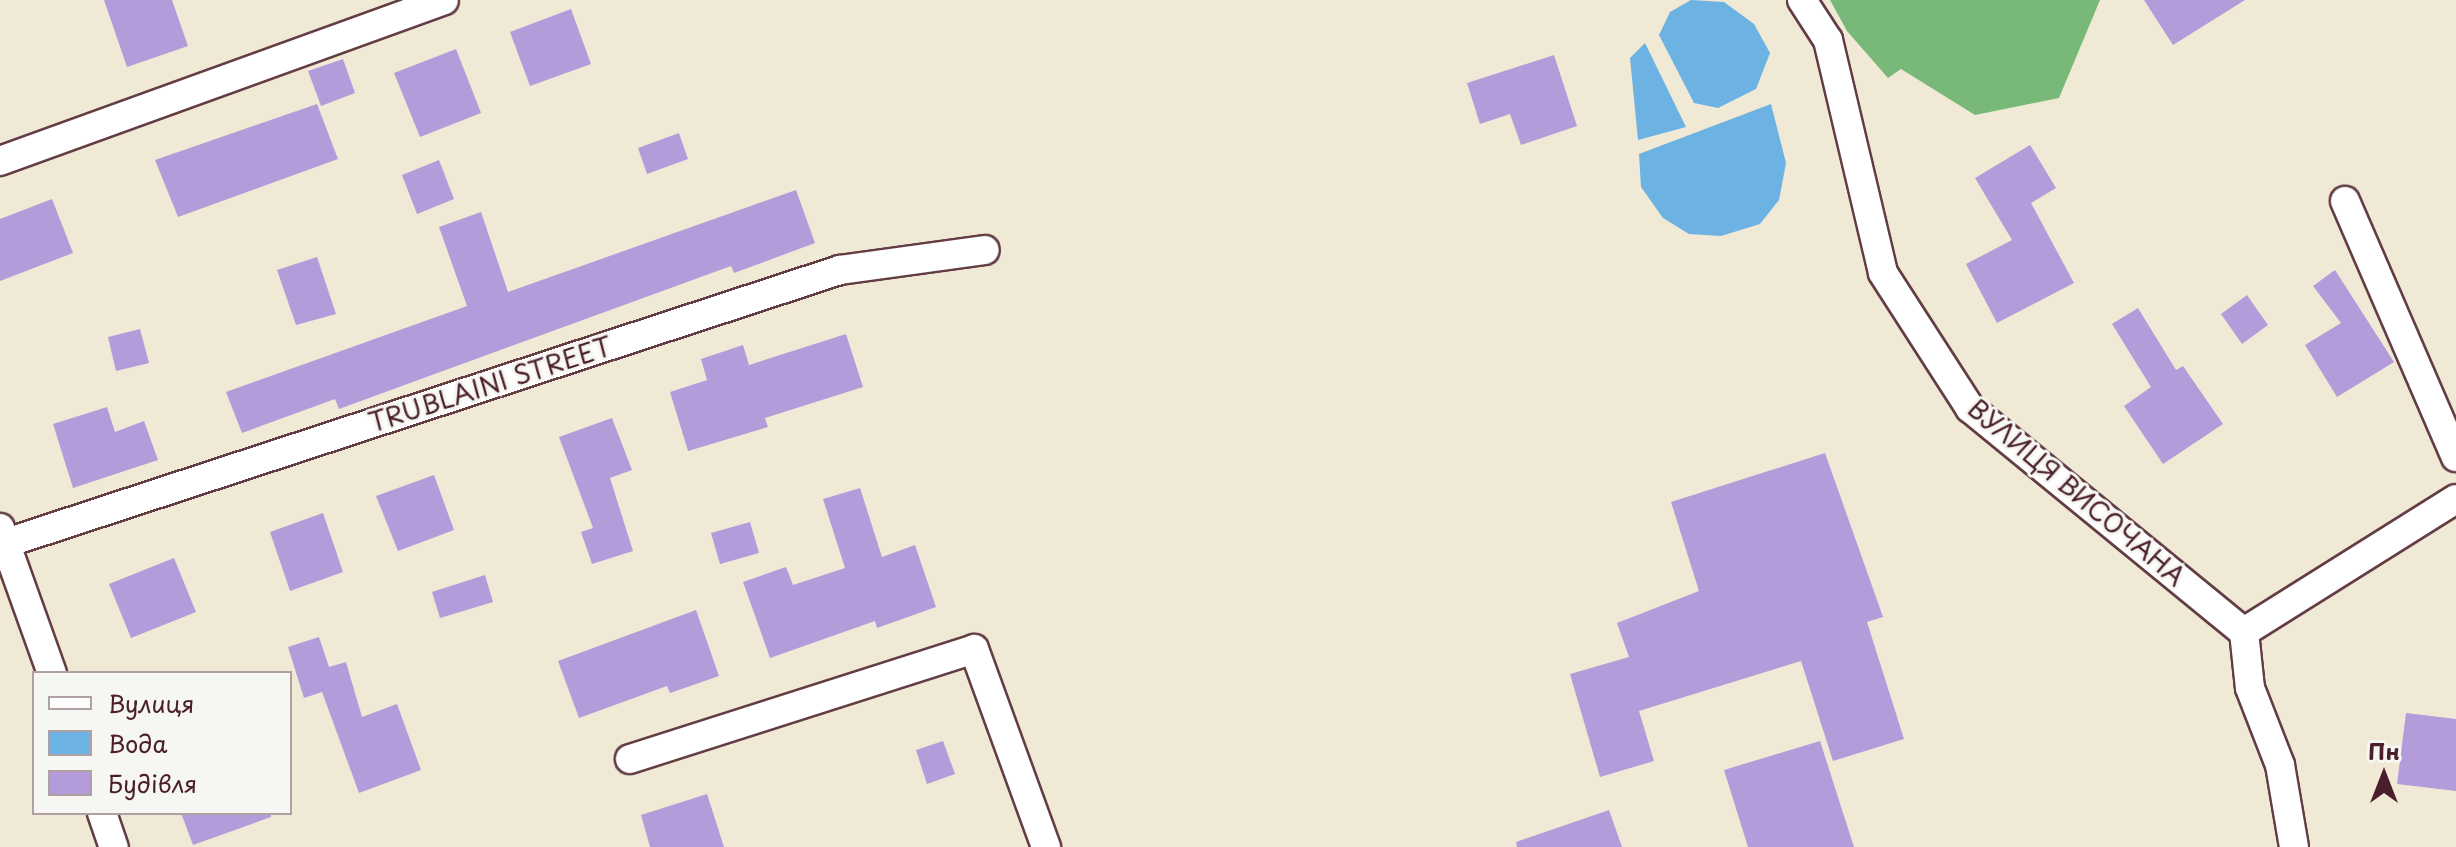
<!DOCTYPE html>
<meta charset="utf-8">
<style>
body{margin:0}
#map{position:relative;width:2456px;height:847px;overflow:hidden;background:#f0e9d5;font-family:"Playpen Sans",sans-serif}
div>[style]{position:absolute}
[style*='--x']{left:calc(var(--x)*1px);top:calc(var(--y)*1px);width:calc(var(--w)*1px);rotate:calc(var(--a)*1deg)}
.forest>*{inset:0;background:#78b879}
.water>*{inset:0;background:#6cb2e3}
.building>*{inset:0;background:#b49cdb}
.roads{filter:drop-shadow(2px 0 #633d44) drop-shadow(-2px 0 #633d44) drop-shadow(0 2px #633d44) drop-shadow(0 -2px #633d44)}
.street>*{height:28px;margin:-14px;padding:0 14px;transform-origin:14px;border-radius:14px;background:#fff}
span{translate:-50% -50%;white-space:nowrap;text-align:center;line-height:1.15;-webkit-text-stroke:6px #f6f6f2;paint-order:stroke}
.street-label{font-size:26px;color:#4a1f2b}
.legend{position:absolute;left:32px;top:671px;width:260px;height:144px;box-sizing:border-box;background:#f6f6f2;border:2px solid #b1a0a2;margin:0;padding:10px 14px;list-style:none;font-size:24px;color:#4a1f2b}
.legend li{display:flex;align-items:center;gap:16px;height:40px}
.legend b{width:40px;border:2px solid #b1a0a2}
.north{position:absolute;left:2344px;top:735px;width:80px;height:80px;-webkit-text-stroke:6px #f6f6f2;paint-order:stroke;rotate:0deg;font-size:22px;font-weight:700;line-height:32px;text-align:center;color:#4a1f2b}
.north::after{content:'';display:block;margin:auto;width:28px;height:36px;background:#4a1f2b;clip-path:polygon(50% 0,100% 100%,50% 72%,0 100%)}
</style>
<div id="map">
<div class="forest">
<i style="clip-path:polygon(1830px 0,2100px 0,2059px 98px,1975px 115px,1901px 69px,1888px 78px,1847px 31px)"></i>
</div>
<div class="water">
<i style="clip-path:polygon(1691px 0,1724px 2px,1754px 24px,1770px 53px,1756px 89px,1718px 108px,1694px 103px,1659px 35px,1670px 12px)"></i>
<i style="clip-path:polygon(1645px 43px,1686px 127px,1638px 140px,1630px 58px)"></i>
<i style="clip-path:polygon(1771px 104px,1786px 163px,1779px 200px,1760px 224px,1721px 236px,1689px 234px,1663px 218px,1641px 187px,1639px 154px)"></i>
</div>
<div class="building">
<i style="clip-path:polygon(104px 0,172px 0,188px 46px,127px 67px)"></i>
<i style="clip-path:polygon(2144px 0,2245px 0,2173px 45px)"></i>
<i style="clip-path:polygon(571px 9px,591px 64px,530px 86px,510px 32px)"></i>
<i style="clip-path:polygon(456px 49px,481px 113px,420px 137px,394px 73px)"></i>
<i style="clip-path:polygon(1554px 55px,1577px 126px,1521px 145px,1510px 114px,1480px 124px,1467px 83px)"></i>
<i style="clip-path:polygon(343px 59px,355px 93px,321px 106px,308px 71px)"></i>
<i style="clip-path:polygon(317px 104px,338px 159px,178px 217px,155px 160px)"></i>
<i style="clip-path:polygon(679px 133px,688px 159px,647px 174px,638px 148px)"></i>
<i style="clip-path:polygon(2030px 145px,2056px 188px,2031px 203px,2074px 283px,1997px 323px,1966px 264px,2012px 240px,1975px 178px)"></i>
<i style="clip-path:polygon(439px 160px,454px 199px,417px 214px,402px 175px)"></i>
<i style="clip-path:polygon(796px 190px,815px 243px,734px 273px,731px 266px,339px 409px,335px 399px,242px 433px,226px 392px,467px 306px,439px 227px,481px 212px,508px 292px)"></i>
<i style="clip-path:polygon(52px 199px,73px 253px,0 281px,0 219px)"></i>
<i style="clip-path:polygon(317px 257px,336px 314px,296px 325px,277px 270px)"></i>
<i style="clip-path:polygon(2335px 270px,2394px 362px,2337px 397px,2305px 345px,2341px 323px,2313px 286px)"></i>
<i style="clip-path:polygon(2247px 295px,2268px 325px,2242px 344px,2221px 314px)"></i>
<i style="clip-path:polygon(2138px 308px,2176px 370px,2183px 366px,2223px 424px,2163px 464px,2124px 406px,2151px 387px,2112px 324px)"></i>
<i style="clip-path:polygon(140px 329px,149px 363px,116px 371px,108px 337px)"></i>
<i style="clip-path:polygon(846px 334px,863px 387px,765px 418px,768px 427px,688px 451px,670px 392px,707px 380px,701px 359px,743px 345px,749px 365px)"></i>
<i style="clip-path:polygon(107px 407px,115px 432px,144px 421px,158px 460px,73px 488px,53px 424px)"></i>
<i style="clip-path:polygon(612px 418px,632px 470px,610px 478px,633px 551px,592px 564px,581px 532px,593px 528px,559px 437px)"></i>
<i style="clip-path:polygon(1825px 453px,1883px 617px,1867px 622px,1904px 739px,1833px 761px,1801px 661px,1639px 711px,1654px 761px,1600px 777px,1570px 674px,1629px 657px,1617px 623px,1699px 591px,1671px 502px)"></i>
<i style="clip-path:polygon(434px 475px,454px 530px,398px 551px,376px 496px)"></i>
<i style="clip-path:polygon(860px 488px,882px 557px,915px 545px,936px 607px,877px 628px,875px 621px,770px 658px,743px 582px,786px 567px,793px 585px,845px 568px,823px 499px)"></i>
<i style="clip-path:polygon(323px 513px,343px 572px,290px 591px,270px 532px)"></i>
<i style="clip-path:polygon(750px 522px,759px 553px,720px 564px,711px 533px)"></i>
<i style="clip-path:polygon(174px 558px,196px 612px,131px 638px,109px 584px)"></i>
<i style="clip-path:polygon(485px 575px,493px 602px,440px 618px,432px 592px)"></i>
<i style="clip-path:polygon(696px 610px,719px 676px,670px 693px,667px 686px,579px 718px,558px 661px)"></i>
<i style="clip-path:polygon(319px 637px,329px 667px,346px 662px,362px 717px,397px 704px,421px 770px,359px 793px,322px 692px,304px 698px,288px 647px)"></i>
<i style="clip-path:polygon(2406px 713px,2456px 719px,2456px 791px,2397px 784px)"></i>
<i style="clip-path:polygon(943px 741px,955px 774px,927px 784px,916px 750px)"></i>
<i style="clip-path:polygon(1820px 741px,1854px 847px,1748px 847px,1724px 770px)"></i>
<i style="clip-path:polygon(707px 794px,724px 847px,650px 847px,641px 815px)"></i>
<i style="clip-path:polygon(1609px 810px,1622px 847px,1517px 847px,1516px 842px)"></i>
<i style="clip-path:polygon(181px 813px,271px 813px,271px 817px,193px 845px)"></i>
</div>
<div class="roads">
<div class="street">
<i style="--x:1802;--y:0;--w:48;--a:57"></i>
<i style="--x:1828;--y:40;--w:239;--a:76.7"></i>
<i style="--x:1883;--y:273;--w:161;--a:57.2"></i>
<i style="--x:1970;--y:408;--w:354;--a:39.3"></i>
<i style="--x:2244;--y:632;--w:56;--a:83.9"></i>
<i style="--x:2250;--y:688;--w:83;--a:68.7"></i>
<i style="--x:2280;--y:765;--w:83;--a:80.3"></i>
<i style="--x:0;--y:161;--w:472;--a:-19.9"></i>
<i style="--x:2345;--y:201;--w:279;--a:66.6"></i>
<i style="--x:0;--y:528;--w:154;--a:70.3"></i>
<i style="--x:0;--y:545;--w:884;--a:-18.13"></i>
<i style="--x:840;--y:270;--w:146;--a:-7.9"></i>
<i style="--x:2244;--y:632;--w:250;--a:-32.1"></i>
<i style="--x:630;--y:759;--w:361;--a:-17.7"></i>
<i style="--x:974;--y:649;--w:211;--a:70"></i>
<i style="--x:102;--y:813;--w:36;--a:71"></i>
</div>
</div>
<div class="street-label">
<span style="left:490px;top:384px;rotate:-18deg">TRUBLAINI STREET</span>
<span style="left:2077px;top:492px;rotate:40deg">ВУЛИЦЯ ВИСОЧАНА</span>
</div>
<ul class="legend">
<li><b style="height:10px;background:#fff"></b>Вулиця</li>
<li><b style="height:22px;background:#6cb2e3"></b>Вода</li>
<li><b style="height:22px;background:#b49cdb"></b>Будівля</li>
</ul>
<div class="north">Пн</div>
</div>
